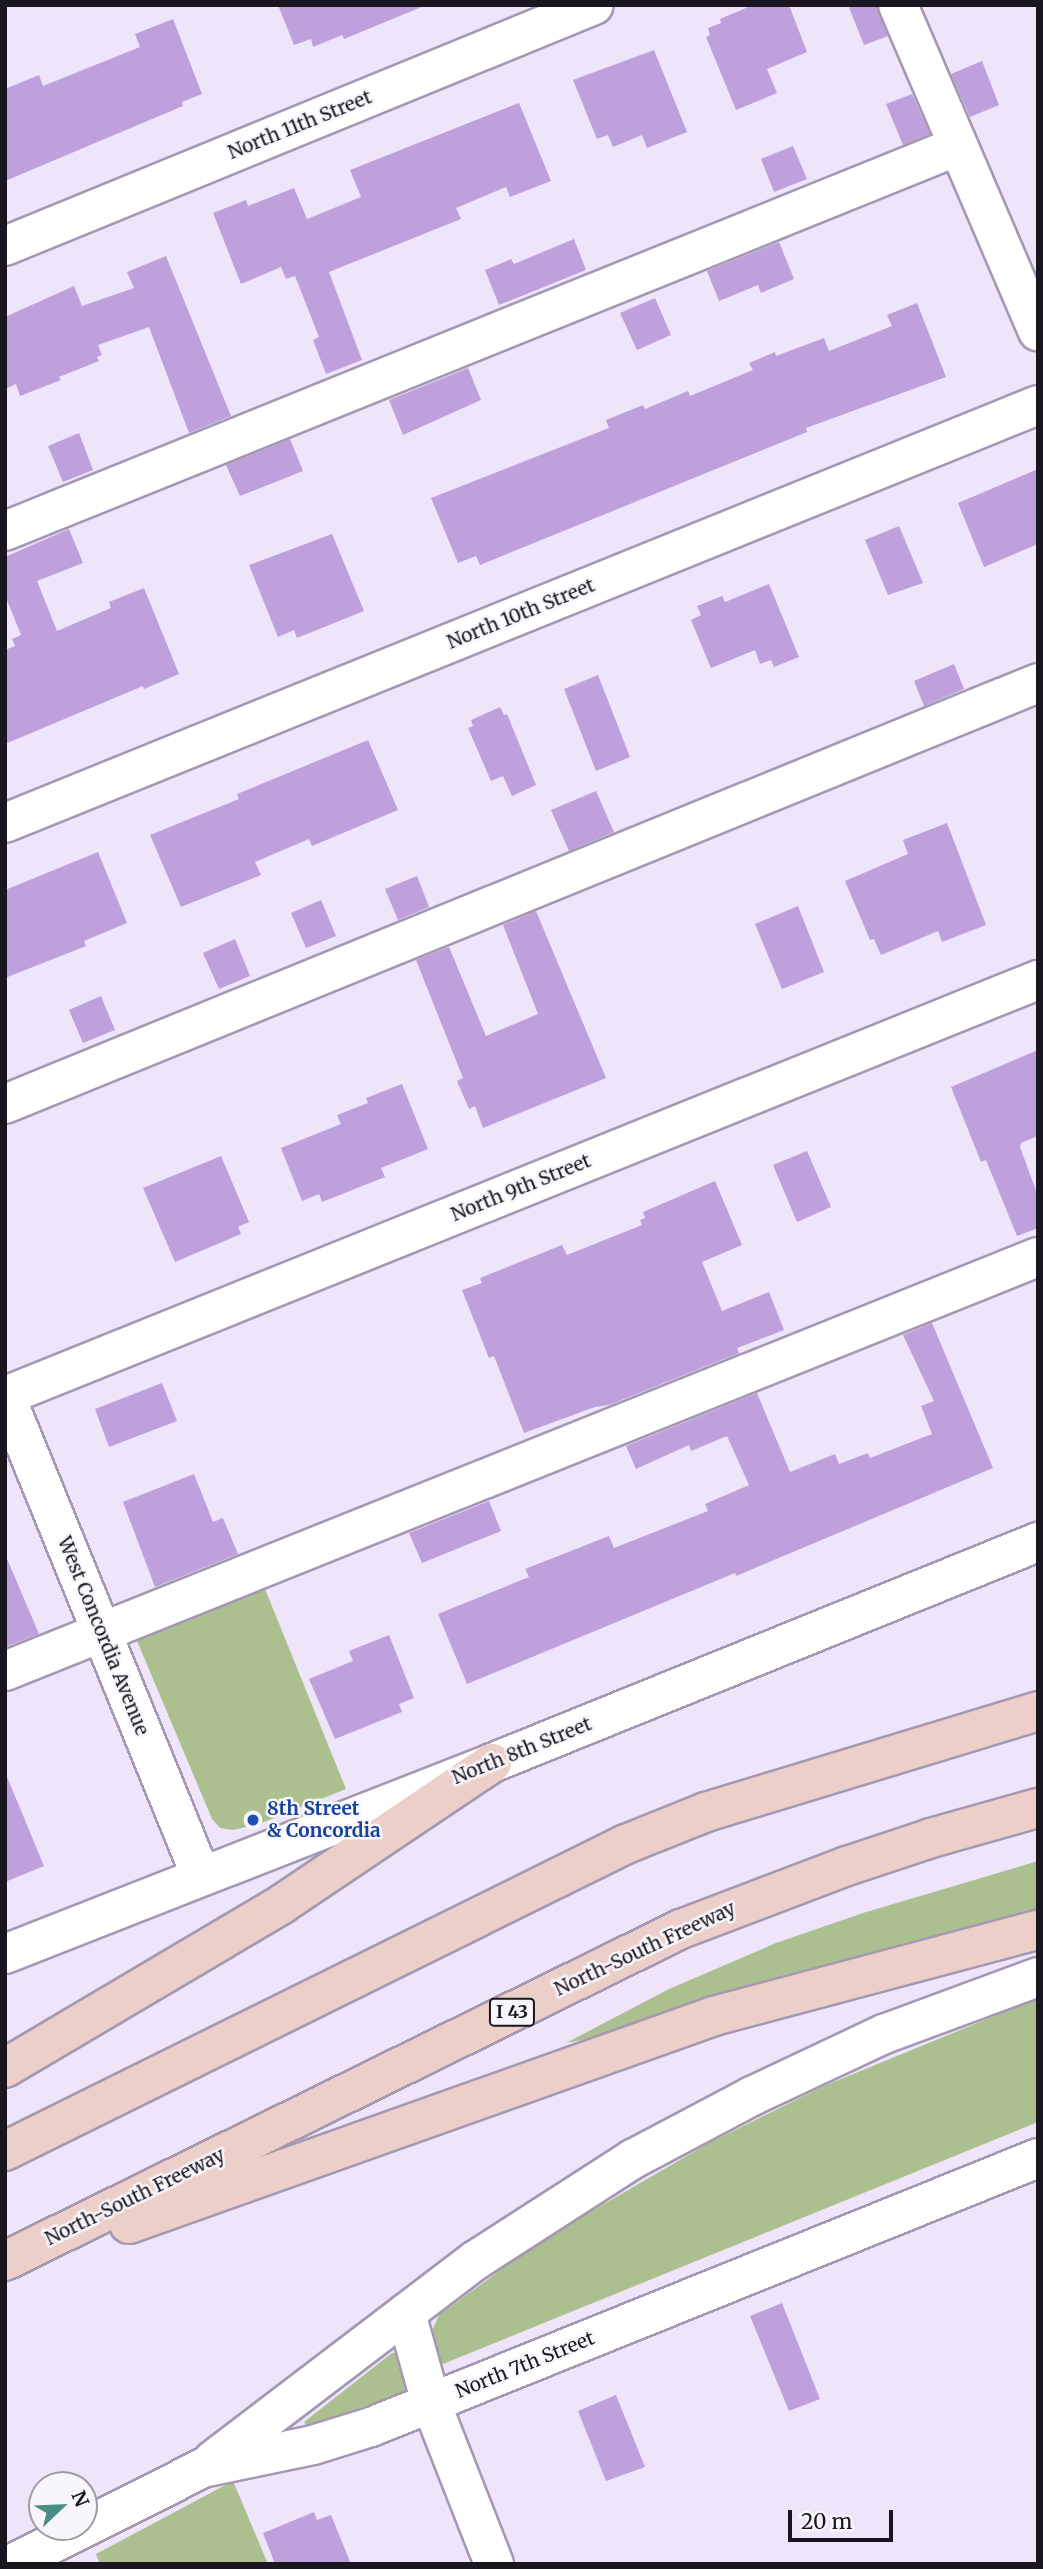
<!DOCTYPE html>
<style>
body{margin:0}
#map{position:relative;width:1043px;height:2569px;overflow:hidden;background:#efe5fb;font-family:Merriweather,serif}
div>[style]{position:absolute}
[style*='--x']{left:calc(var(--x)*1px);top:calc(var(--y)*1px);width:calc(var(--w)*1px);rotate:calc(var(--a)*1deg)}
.green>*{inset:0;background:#acbf8f}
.building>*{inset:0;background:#bda0dc}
.roads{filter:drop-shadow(2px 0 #a498b2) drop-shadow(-2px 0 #a498b2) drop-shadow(0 2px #a498b2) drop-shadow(0 -2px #a498b2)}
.minor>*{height:38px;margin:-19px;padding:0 19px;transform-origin:19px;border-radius:19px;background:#fff}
.highway>*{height:38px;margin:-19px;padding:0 19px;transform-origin:19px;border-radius:19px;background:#eccfc9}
.dots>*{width:19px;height:19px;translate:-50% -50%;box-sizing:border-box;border:4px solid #f8f6fb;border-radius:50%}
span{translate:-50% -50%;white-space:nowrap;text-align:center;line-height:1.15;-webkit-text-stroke:5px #f8f6fb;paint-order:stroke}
.shield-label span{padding:2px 5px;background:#f8f6fb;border:2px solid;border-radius:5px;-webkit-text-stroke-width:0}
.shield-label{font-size:18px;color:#1a161f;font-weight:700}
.street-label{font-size:19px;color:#1a161f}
.transit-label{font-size:19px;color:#164399;font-weight:700}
.left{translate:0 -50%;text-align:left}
.frame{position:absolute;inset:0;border:7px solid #1a161f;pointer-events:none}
.north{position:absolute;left:28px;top:2471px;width:70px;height:70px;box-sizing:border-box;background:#f8f6fb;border:2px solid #9f9ca3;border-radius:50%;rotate:67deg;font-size:19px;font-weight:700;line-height:28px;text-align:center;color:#1a161f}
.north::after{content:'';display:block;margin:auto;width:24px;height:32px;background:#498e83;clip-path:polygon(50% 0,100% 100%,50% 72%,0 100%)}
.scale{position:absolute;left:788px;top:2510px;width:105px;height:32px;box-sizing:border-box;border:4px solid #1a161f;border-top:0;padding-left:9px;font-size:21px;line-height:24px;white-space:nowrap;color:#1a161f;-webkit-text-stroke:5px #f8f6fb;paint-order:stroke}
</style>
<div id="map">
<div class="green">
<i style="clip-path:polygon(261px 1579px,346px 1789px,259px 1824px,233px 1830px,220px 1828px,212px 1819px,132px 1629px)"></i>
<i style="clip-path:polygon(1038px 1861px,1038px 1916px,603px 2036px,566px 2043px,669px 1989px,776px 1943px,863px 1913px)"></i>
<i style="clip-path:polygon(1038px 1998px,1038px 2122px,443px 2364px,431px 2352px,431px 2333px,439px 2315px,542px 2240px,709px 2143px,824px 2086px)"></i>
<i style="clip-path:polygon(398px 2352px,409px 2391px,307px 2426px,304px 2422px,392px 2353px)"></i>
<i style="clip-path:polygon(233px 2481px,268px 2564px,100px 2564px,96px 2554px)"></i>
</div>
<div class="building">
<i style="clip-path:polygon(278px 5px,424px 5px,424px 6px,344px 39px,342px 35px,313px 47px,311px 39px,294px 45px)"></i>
<i style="clip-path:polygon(753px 5px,789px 5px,807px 52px,767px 69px,777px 93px,736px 110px,706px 37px,710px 35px,708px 28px,721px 23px,720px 19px)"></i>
<i style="clip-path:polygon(848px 5px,877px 5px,888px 36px,864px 45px)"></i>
<i style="clip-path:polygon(173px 19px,202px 94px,182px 102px,183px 106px,5px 181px,5px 89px,39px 75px,43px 86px,140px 47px,135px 34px)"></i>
<i style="clip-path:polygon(654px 50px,687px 132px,647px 148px,642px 135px,613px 147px,608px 135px,597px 139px,573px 80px)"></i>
<i style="clip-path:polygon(982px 61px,999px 105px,970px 117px,951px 74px)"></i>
<i style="clip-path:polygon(912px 94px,930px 134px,903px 145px,886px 104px)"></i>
<i style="clip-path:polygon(519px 103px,551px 181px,510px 197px,506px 187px,456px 208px,461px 219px,329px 272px,362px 360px,326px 374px,313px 340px,319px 337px,295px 276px,286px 279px,281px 267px,241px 284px,213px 213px,246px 200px,248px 206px,294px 188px,307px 219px,361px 197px,350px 170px)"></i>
<i style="clip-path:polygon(793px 146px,807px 179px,774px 192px,761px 159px)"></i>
<i style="clip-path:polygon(574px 239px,586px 270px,499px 305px,485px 270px,511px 259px,514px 264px)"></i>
<i style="clip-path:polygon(779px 242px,794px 279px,761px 293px,758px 285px,719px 301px,707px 271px)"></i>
<i style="clip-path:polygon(166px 256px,231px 416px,189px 433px,149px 327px,98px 345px,102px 355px,97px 357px,99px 361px,59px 377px,61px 380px,20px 396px,16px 384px,5px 389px,5px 317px,74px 286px,82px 306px,134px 288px,127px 272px)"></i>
<i style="clip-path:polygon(655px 298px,671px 335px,637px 350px,620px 313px)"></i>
<i style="clip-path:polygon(917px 303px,946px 377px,806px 428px,807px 432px,480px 565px,476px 556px,458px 563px,431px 498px,609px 428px,606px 420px,643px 405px,645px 409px,688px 391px,690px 396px,753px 370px,749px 363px,775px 352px,776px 356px,824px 338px,829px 351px,892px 326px,887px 315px)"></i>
<i style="clip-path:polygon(468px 368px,481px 400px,403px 435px,389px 400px)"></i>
<i style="clip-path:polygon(79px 433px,93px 470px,63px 482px,48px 446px)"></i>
<i style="clip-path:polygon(290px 439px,303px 471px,240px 496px,226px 465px)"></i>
<i style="clip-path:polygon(1038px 469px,1038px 544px,984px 567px,958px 503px)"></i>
<i style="clip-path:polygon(899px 526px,923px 583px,888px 595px,865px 540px)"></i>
<i style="clip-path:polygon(69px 529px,83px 563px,37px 581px,57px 631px,111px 608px,109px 602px,144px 588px,179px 674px,144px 689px,143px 686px,5px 744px,5px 650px,15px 646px,12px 639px,21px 635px,5px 595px,5px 557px)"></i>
<i style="clip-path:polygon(332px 534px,364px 611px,297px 638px,294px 630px,278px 637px,249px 565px)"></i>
<i style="clip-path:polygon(769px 584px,799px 657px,774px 667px,771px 660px,760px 664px,755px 650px,711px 668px,691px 620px,701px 615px,697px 606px,722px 596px,725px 602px)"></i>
<i style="clip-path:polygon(954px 664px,964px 689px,924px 706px,914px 681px)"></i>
<i style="clip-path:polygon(598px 675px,630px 757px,596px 771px,564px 689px)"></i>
<i style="clip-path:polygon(500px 707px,504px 715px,507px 714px,536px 785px,512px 796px,503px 776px,491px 781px,468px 728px,473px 726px,471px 720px)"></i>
<i style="clip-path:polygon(368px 740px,398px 810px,312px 846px,309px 839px,255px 862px,261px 875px,181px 907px,150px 835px,239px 799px,237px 794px)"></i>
<i style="clip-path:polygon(596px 791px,614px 832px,569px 851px,551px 810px)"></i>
<i style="clip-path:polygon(947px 823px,986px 925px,942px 942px,938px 931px,881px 955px,874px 939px,870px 940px,845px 881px,908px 854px,903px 840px)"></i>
<i style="clip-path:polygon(98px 852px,127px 923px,84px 941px,86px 946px,5px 978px,5px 890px)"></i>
<i style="clip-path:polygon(417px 876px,429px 907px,398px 920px,385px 889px)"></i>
<i style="clip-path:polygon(321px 900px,336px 936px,306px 948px,291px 913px)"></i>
<i style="clip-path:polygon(798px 906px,824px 972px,782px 989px,755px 924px)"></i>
<i style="clip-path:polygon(536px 911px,606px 1078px,483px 1128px,475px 1106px,469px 1109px,457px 1081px,463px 1078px,416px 960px,449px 947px,486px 1036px,538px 1014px,503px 925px)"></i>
<i style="clip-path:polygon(235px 939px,250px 976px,219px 989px,203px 953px)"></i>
<i style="clip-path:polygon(101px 996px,115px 1030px,83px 1043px,69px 1010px)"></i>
<i style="clip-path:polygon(1038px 1050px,1038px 1136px,1021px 1143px,1020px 1147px,1038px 1196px,1038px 1228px,1017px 1236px,986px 1160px,981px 1162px,951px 1087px)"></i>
<i style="clip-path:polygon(402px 1084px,428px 1149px,381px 1168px,385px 1177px,322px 1202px,319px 1194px,302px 1201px,281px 1148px,341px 1124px,337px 1115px,368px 1103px,366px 1098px)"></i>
<i style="clip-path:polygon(807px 1151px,831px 1207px,797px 1222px,773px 1165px)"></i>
<i style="clip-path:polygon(221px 1156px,249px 1222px,238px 1227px,241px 1234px,175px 1262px,143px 1188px)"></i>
<i style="clip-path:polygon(715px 1181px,742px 1245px,702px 1262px,722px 1311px,769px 1292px,784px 1330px,737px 1348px,739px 1353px,609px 1405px,595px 1407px,524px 1433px,494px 1356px,489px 1358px,462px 1290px,482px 1283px,480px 1278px,562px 1245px,567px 1255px,642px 1225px,640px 1220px,645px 1218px,643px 1212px)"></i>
<i style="clip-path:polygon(932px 1323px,993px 1468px,736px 1576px,735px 1573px,467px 1684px,438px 1614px,529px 1577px,525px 1569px,609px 1536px,614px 1548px,708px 1511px,705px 1504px,749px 1485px,727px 1436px,691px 1451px,689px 1445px,636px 1469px,626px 1446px,757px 1393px,790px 1472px,835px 1454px,839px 1464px,868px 1453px,870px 1458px,932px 1434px,921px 1406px,934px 1401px,903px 1335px)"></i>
<i style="clip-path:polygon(162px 1383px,177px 1421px,109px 1447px,95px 1409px)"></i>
<i style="clip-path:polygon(194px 1474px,213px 1522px,223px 1518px,238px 1554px,155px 1587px,123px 1502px)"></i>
<i style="clip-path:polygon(489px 1501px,501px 1531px,422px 1563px,409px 1533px)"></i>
<i style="clip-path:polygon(5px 1554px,39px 1634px,5px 1647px)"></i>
<i style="clip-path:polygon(389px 1635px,414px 1698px,399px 1704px,402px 1712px,335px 1739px,309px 1679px,353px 1661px,349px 1651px)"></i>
<i style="clip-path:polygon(5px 1772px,44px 1866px,5px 1882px)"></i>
<i style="clip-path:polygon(782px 2303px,820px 2399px,789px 2411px,750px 2316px)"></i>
<i style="clip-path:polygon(616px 2395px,645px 2467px,606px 2481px,578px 2411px)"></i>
<i style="clip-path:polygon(314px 2512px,317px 2520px,331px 2515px,351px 2564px,275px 2564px,263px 2533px)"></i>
</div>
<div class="roads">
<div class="minor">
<i style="--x:898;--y:5;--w:355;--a:66.8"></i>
<i style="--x:5;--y:246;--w:636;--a:-22.25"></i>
<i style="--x:5;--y:531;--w:1028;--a:-22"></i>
<i style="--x:5;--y:823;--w:1114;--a:-22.03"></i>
<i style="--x:5;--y:1104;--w:1115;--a:-22.17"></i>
<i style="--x:5;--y:1395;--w:519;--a:67.83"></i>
<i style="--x:5;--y:1396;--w:1114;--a:-21.94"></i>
<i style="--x:5;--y:1671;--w:1113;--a:-21.84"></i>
<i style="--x:5;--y:1954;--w:523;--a:-21.41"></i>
<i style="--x:492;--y:1763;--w:589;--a:-22.04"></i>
<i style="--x:406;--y:2313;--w:93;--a:74.5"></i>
<i style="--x:431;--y:2403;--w:173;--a:68.6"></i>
<i style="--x:213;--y:2460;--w:330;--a:-37.3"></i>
<i style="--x:476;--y:2260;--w:187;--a:-32.8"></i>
<i style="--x:633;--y:2159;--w:135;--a:-27.9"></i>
<i style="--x:752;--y:2096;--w:146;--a:-25.2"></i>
<i style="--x:884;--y:2034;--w:164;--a:-20.3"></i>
<i style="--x:12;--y:2564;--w:214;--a:-26.7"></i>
<i style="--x:203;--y:2468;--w:112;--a:-11.8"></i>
<i style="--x:313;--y:2445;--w:61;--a:-17.2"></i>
<i style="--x:371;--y:2427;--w:719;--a:-21.96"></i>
</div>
<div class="highway">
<i style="--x:5;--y:2068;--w:322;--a:-30.6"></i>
<i style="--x:282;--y:1904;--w:253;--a:-33.9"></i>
<i style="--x:5;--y:2151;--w:693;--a:-26.31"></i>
<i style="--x:626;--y:1844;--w:86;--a:-21.8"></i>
<i style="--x:706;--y:1812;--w:347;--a:-16.9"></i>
<i style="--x:129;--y:2224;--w:621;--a:-19.57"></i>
<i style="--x:714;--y:2016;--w:335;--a:-14.9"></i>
<i style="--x:5;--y:2261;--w:753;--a:-26.16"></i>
<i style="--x:681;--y:1929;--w:178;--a:-20.8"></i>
<i style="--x:847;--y:1866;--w:89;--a:-18.4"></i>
<i style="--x:931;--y:1838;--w:111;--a:-15.7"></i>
</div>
</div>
<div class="dots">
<i style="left:253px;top:1820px;background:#1a4fb4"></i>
</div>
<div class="shield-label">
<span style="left:512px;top:2012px">I 43</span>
</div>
<div class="street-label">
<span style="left:300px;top:125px;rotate:-22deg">North 11th Street</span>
<span style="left:521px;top:614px;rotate:-22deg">North 10th Street</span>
<span style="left:521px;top:1188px;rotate:-22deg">North 9th Street</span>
<span style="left:103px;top:1636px;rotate:68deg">West Concordia Avenue</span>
<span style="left:522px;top:1751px;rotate:-22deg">North 8th Street</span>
<span style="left:645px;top:1949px;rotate:-25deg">North-South Freeway</span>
<span style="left:135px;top:2197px;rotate:-26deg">North-South Freeway</span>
<span style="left:525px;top:2365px;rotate:-22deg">North 7th Street</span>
</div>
<div class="transit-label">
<span class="left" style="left:267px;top:1820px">8th Street<br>&amp; Concordia</span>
</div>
<div class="frame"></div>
<div class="north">N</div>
<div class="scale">20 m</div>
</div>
